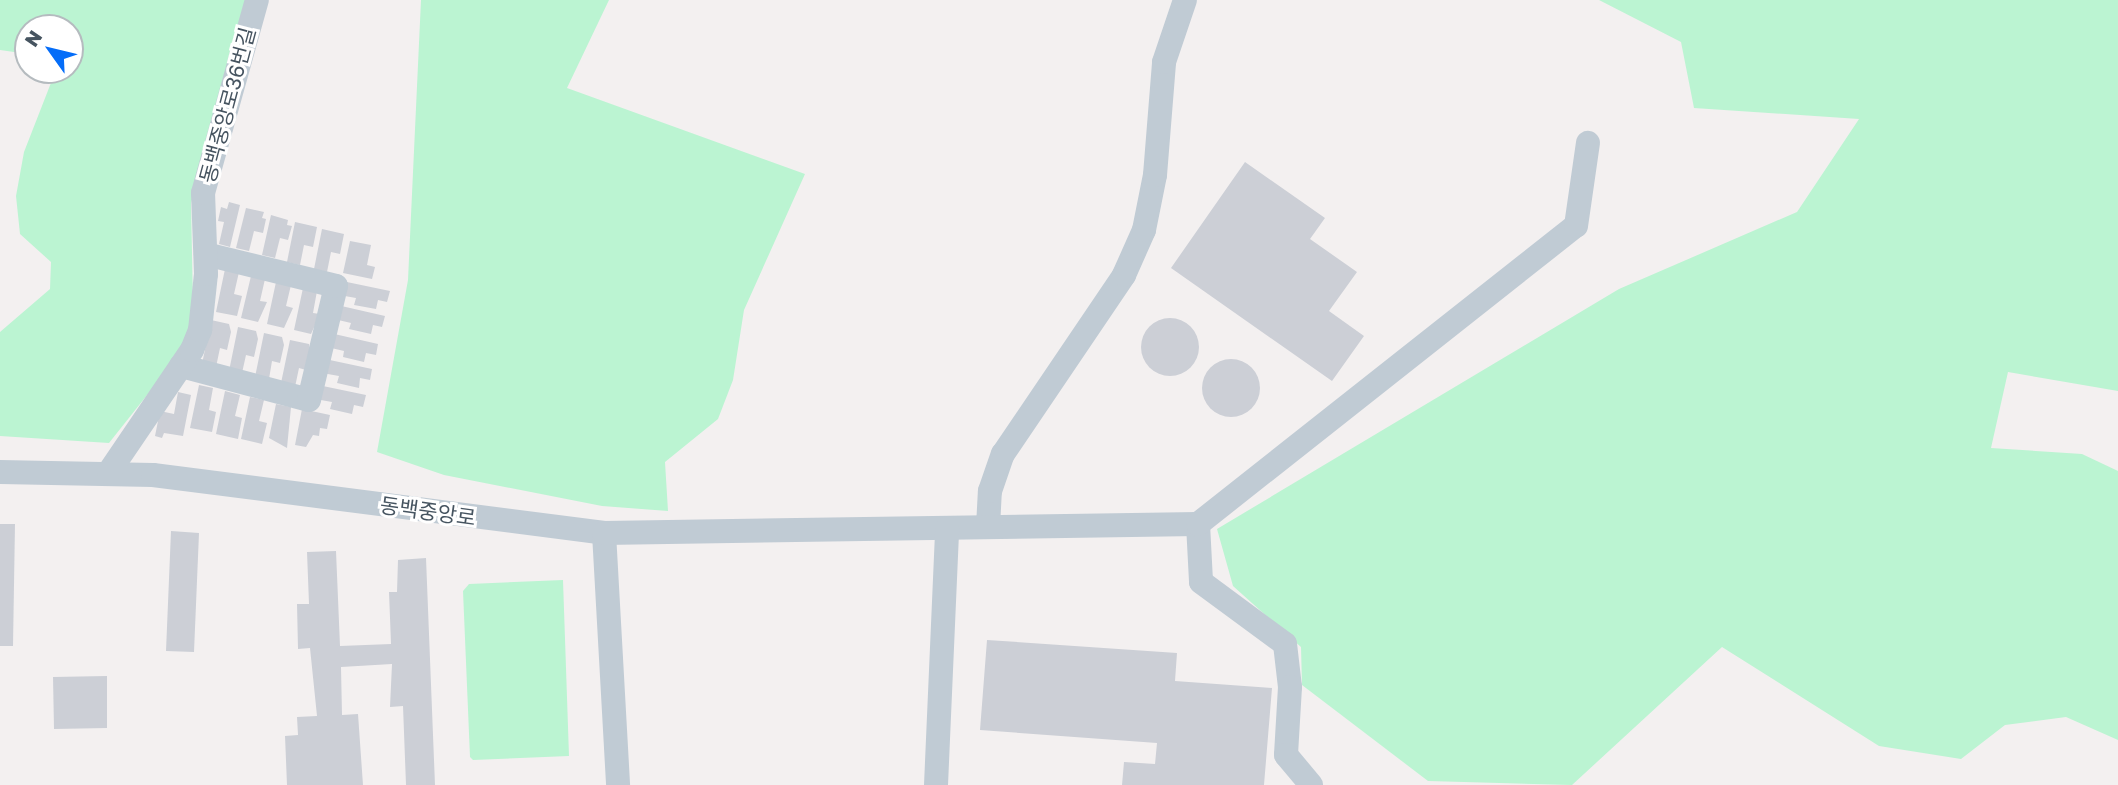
<!DOCTYPE html>
<meta charset="utf-8">
<style>
body{margin:0}
#map{position:relative;width:2118px;height:785px;overflow:hidden;background:#f3f0f0;font-family:"Golos Text","Noto Sans KR",sans-serif}
div>[style]{position:absolute}
[style*='--x']{left:calc(var(--x)*1px);top:calc(var(--y)*1px);width:calc(var(--w)*1px);rotate:calc(var(--a)*1deg)}
.green>*{inset:0;background:#bbf4d2}
.building>*{inset:0;background:#cccfd6}
.round{border-radius:50%}
.minor>*{height:24px;margin:-12px;padding:0 12px;transform-origin:12px;border-radius:12px;background:#c0cbd4}
span{translate:-50% -50%;white-space:nowrap;text-align:center;line-height:1.15;-webkit-text-stroke:6px #fff;paint-order:stroke}
.street-label{font-size:21px;color:#465460}
.north{position:absolute;left:14px;top:14px;width:70px;height:70px;box-sizing:border-box;background:#fff;border:2px solid #b5bbbf;border-radius:50%;rotate:304deg;font-size:19px;font-weight:700;line-height:28px;text-align:center;color:#465460}
.north::after{content:'';display:block;margin:auto;width:24px;height:32px;background:#056df8;clip-path:polygon(50% 0,100% 100%,50% 72%,0 100%)}
</style>
<div id="map">
<div class="green">
<i style="clip-path:polygon(0 0,249px 0,191px 203px,193px 303px,186px 346px,109px 443px,0 436px,0 332px,50px 289px,51px 262px,20px 234px,16px 196px,24px 152px,56px 70px,70px 70px,70px 28px,28px 28px,28px 54px,0 50px)"></i>
<i style="clip-path:polygon(421px 0,609px 0,567px 88px,805px 174px,744px 310px,733px 380px,718px 419px,665px 462px,668px 511px,602px 506px,444px 475px,377px 452px,408px 280px)"></i>
<i style="clip-path:polygon(1599px 0,2118px 0,2118px 391px,2008px 372px,1991px 448px,2082px 454px,2118px 471px,2118px 740px,2066px 717px,2005px 725px,1961px 759px,1879px 746px,1722px 647px,1572px 785px,1428px 781px,1302px 685px,1301px 647px,1233px 586px,1217px 529px,1619px 289px,1797px 212px,1859px 119px,1694px 108px,1681px 42px)"></i>
<i style="clip-path:polygon(563px 580px,569px 756px,473px 760px,470px 757px,463px 591px,469px 584px)"></i>
</div>
<div class="building">
<i style="clip-path:polygon(1245px 162px,1325px 218px,1310px 239px,1357px 272px,1329px 311px,1364px 336px,1332px 381px,1171px 268px)"></i>
<i style="clip-path:polygon(229px 202px,240px 205px,230px 247px,219px 244px,224px 222px,218px 221px,221px 207px,227px 209px)"></i>
<i style="clip-path:polygon(246px 208px,264px 212px,262px 218px,266px 219px,263px 233px,254px 231px,249px 251px,236px 248px)"></i>
<i style="clip-path:polygon(271px 215px,288px 220px,287px 225px,292px 226px,288px 240px,280px 238px,275px 258px,262px 255px)"></i>
<i style="clip-path:polygon(295px 222px,317px 227px,313px 247px,304px 245px,300px 265px,287px 262px)"></i>
<i style="clip-path:polygon(322px 229px,344px 234px,340px 254px,331px 252px,327px 272px,314px 269px)"></i>
<i style="clip-path:polygon(350px 241px,371px 245px,367px 265px,375px 267px,372px 279px,343px 273px)"></i>
<i style="clip-path:polygon(225px 269px,239px 272px,234px 294px,242px 296px,237px 316px,216px 312px)"></i>
<i style="clip-path:polygon(251px 276px,265px 279px,260px 301px,267px 302px,258px 322px,241px 318px)"></i>
<i style="clip-path:polygon(342px 281px,390px 291px,387px 302px,378px 300px,376px 309px,354px 305px,356px 298px,339px 295px)"></i>
<i style="clip-path:polygon(276px 282px,291px 285px,286px 306px,293px 308px,284px 328px,267px 324px)"></i>
<i style="clip-path:polygon(303px 288px,317px 291px,313px 313px,320px 314px,311px 334px,294px 330px)"></i>
<i style="clip-path:polygon(337px 305px,385px 316px,382px 327px,373px 325px,371px 334px,349px 329px,351px 323px,334px 319px)"></i>
<i class="round" style="left:1141px;top:318px;width:58px;height:58px"></i>
<i style="clip-path:polygon(211px 320px,229px 324px,231px 332px,227px 350px,220px 348px,216px 367px,202px 364px)"></i>
<i style="clip-path:polygon(238px 327px,256px 331px,258px 339px,254px 357px,246px 355px,242px 373px,229px 371px)"></i>
<i style="clip-path:polygon(264px 333px,282px 337px,284px 345px,280px 363px,272px 361px,269px 379px,255px 377px)"></i>
<i style="clip-path:polygon(330px 333px,378px 344px,376px 355px,366px 353px,364px 362px,343px 357px,344px 351px,327px 347px)"></i>
<i style="clip-path:polygon(290px 340px,309px 344px,310px 352px,306px 370px,299px 368px,295px 387px,281px 383px)"></i>
<i style="clip-path:polygon(325px 359px,372px 369px,370px 380px,360px 378px,359px 388px,337px 383px,339px 376px,322px 373px)"></i>
<i class="round" style="left:1202px;top:359px;width:58px;height:58px"></i>
<i style="clip-path:polygon(199px 385px,213px 388px,209px 410px,216px 412px,212px 432px,190px 428px)"></i>
<i style="clip-path:polygon(318px 385px,366px 395px,363px 407px,354px 405px,352px 414px,330px 409px,332px 402px,315px 399px)"></i>
<i style="clip-path:polygon(225px 391px,240px 395px,235px 416px,242px 418px,238px 439px,216px 434px)"></i>
<i style="clip-path:polygon(178px 392px,191px 395px,183px 436px,164px 433px,162px 438px,155px 436px,160px 411px,174px 414px)"></i>
<i style="clip-path:polygon(250px 397px,264px 400px,259px 421px,267px 423px,262px 444px,241px 439px)"></i>
<i style="clip-path:polygon(276px 404px,291px 407px,287px 448px,269px 438px)"></i>
<i style="clip-path:polygon(302px 409px,330px 415px,327px 429px,320px 428px,319px 436px,313px 435px,306px 447px,295px 445px)"></i>
<i style="clip-path:polygon(0 524px,15px 524px,13px 646px,0 646px)"></i>
<i style="clip-path:polygon(171px 531px,199px 533px,194px 652px,166px 651px)"></i>
<i style="clip-path:polygon(336px 551px,340px 646px,391px 644px,389px 592px,397px 592px,398px 560px,426px 558px,435px 785px,406px 785px,403px 706px,390px 707px,392px 664px,341px 667px,342px 715px,358px 714px,363px 785px,287px 785px,285px 736px,298px 735px,297px 717px,317px 716px,310px 648px,298px 649px,297px 604px,309px 604px,307px 552px)"></i>
<i style="clip-path:polygon(987px 640px,1177px 653px,1175px 681px,1272px 688px,1264px 785px,1122px 785px,1124px 762px,1155px 764px,1157px 743px,980px 730px)"></i>
<i style="clip-path:polygon(107px 676px,107px 728px,54px 729px,53px 677px)"></i>
</div>
<div class="minor">
<i style="--x:181;--y:366;--w:132;--a:14.9"></i>
<i style="--x:309;--y:400;--w:117;--a:-76.7"></i>
<i style="--x:336;--y:286;--w:134;--a:-166.2"></i>
<i style="--x:0;--y:472;--w:153;--a:1.1"></i>
<i style="--x:153;--y:475;--w:455;--a:7.3"></i>
<i style="--x:604;--y:533;--w:252;--a:86.8"></i>
<i style="--x:109;--y:472;--w:148;--a:-55.8"></i>
<i style="--x:192;--y:350;--w:22;--a:-68"></i>
<i style="--x:200;--y:330;--w:56;--a:-83.9"></i>
<i style="--x:206;--y:274;--w:81;--a:-92.1"></i>
<i style="--x:203;--y:193;--w:200;--a:-74.4"></i>
<i style="--x:1198;--y:524;--w:58;--a:87"></i>
<i style="--x:1201;--y:582;--w:104;--a:36.4"></i>
<i style="--x:1285;--y:644;--w:43;--a:83.4"></i>
<i style="--x:1290;--y:687;--w:68;--a:93.4"></i>
<i style="--x:1286;--y:755;--w:39;--a:50"></i>
<i style="--x:988;--y:527;--w:36;--a:-87"></i>
<i style="--x:990;--y:491;--w:39;--a:-71"></i>
<i style="--x:1003;--y:454;--w:216;--a:-55.9"></i>
<i style="--x:1124;--y:275;--w:49;--a:-66"></i>
<i style="--x:1144;--y:230;--w:56;--a:-78.7"></i>
<i style="--x:1155;--y:175;--w:113;--a:-85.4"></i>
<i style="--x:1164;--y:62;--w:65;--a:-71.3"></i>
<i style="--x:604;--y:533;--w:594;--a:-0.87"></i>
<i style="--x:1198;--y:524;--w:481;--a:-38.3"></i>
<i style="--x:1576;--y:226;--w:84;--a:-81.8"></i>
<i style="--x:936;--y:785;--w:257;--a:-87.5"></i>
</div>
<div class="street-label">
<span style="left:227px;top:105px;rotate:-75deg">동백중앙로36번길</span>
<span style="left:428px;top:511px;rotate:8deg">동백중앙로</span>
</div>
<div class="north">N</div>
</div>
